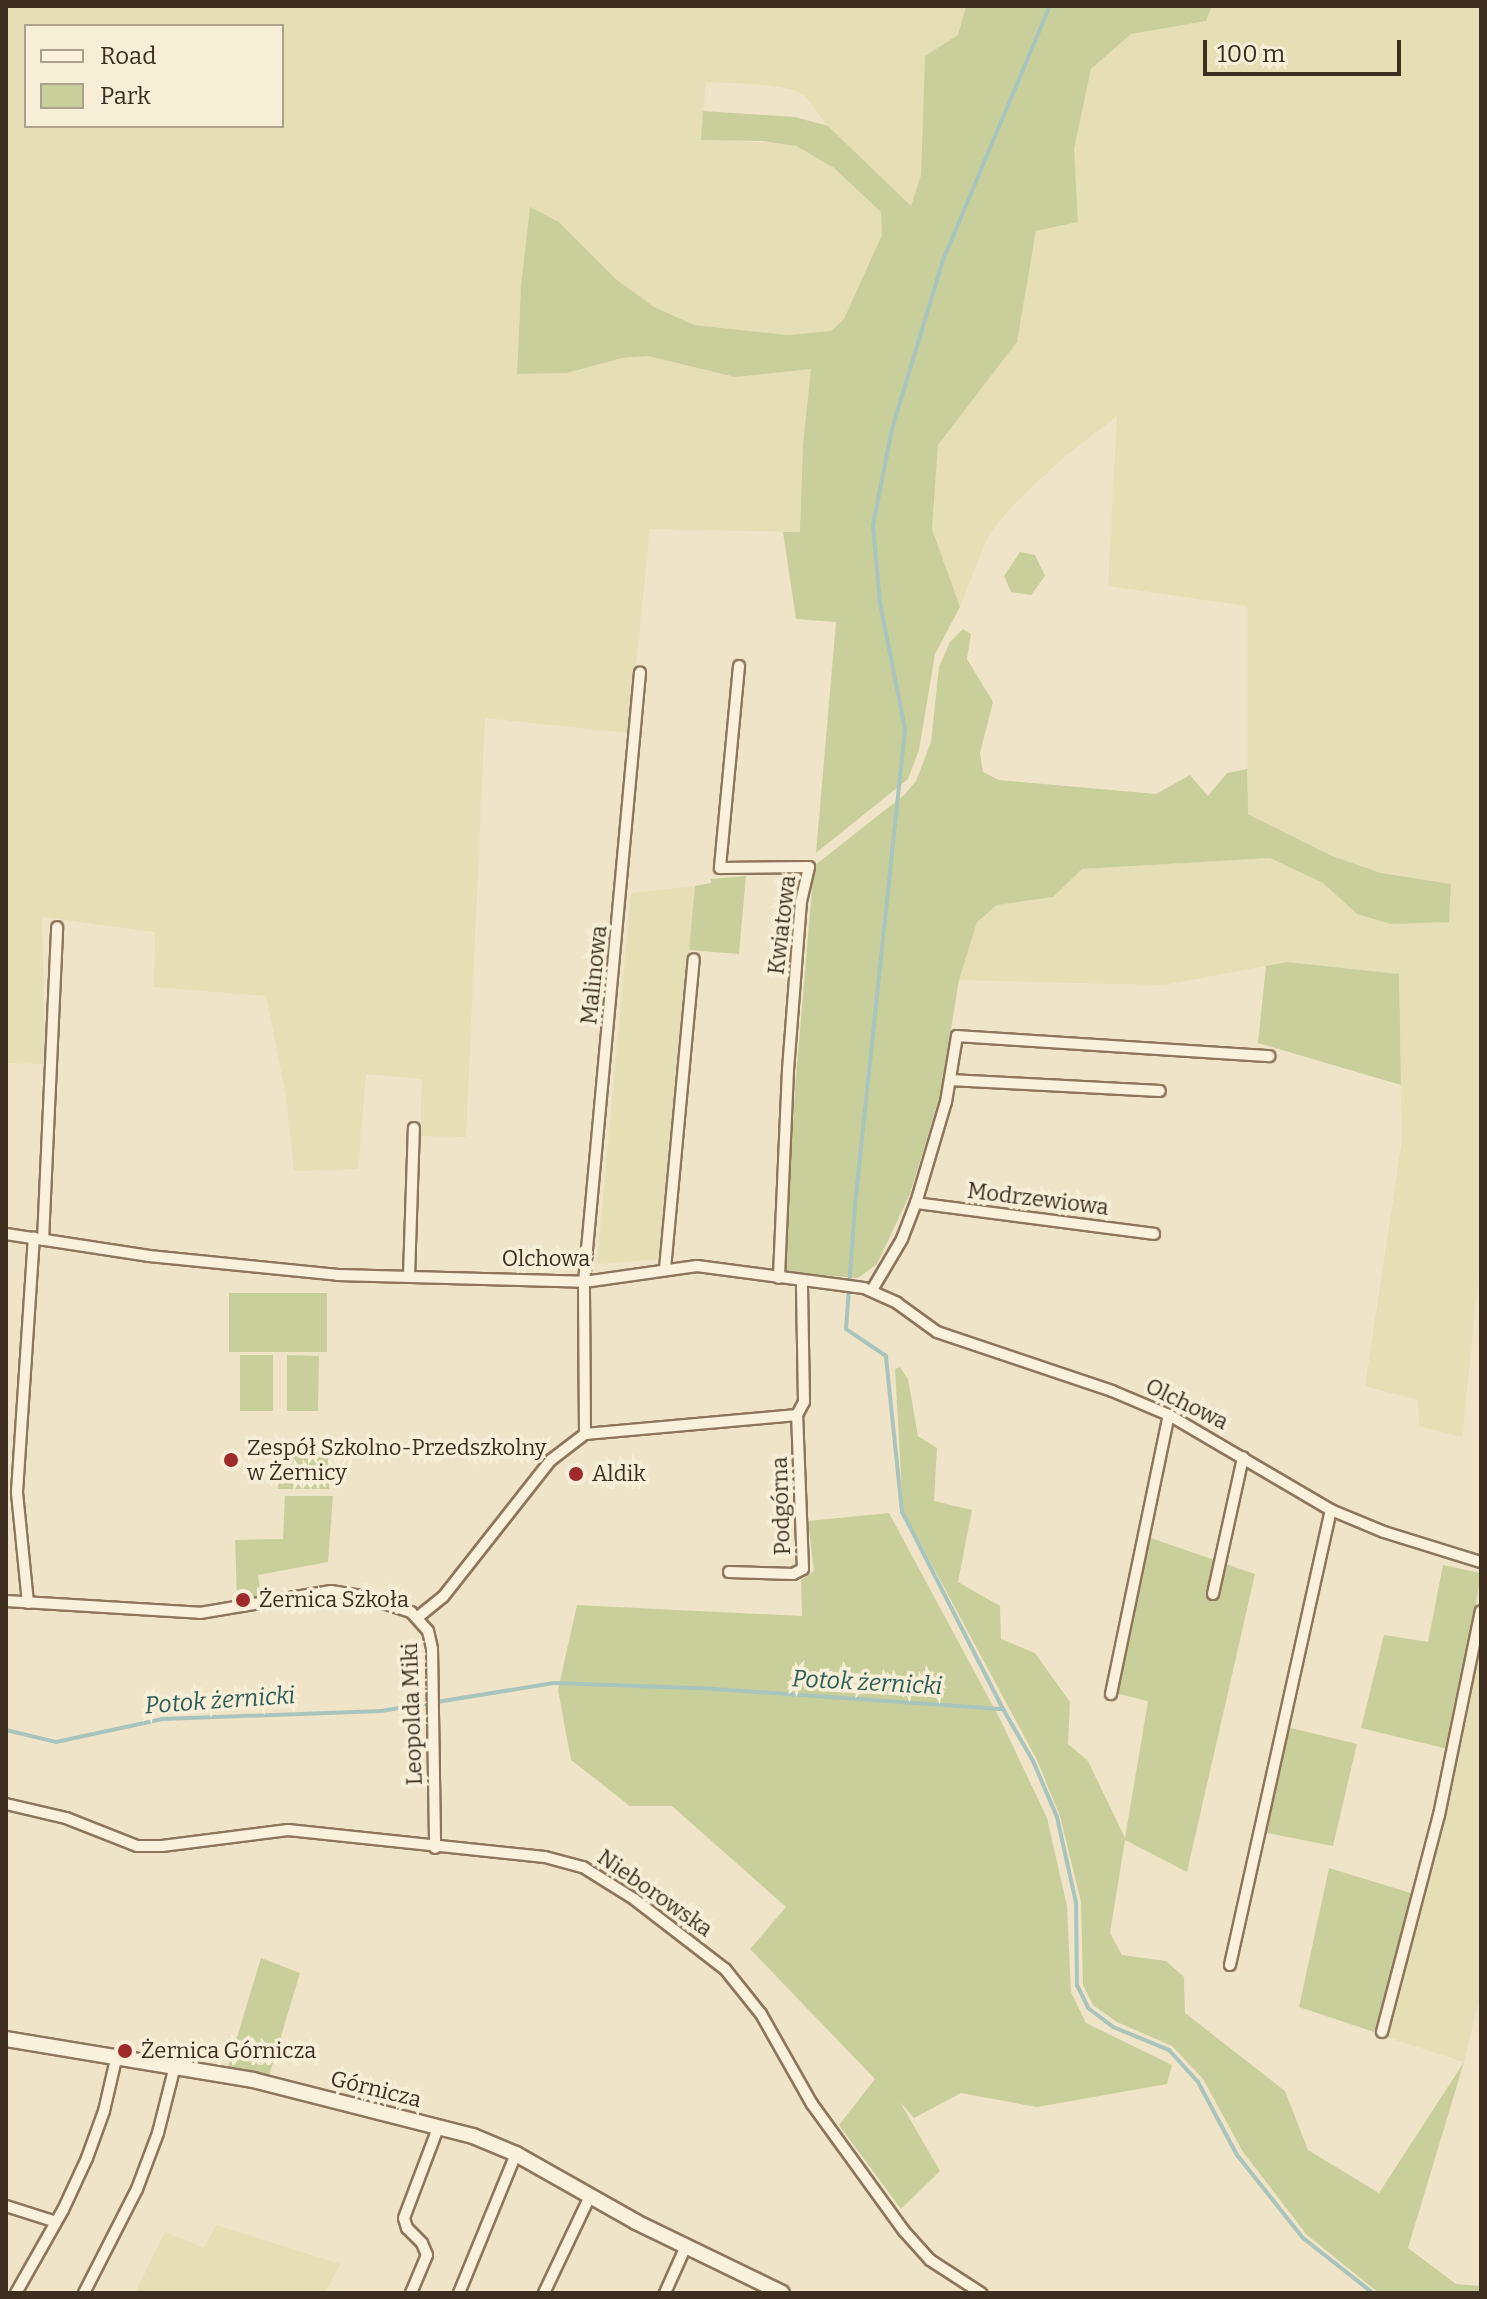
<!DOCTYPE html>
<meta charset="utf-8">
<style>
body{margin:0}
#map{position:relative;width:1487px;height:2299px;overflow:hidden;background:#f0e4c8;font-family:Bitter,serif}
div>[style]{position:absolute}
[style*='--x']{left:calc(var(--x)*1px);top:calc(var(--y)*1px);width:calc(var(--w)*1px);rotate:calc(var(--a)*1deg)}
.farmland>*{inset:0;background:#e6deb5}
.green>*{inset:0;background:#c9cf9b}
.stream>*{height:4px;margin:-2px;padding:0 2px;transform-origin:2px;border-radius:2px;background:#a9c4bc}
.roads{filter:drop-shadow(2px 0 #8d765c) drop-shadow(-2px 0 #8d765c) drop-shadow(0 2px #8d765c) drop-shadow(0 -2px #8d765c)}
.street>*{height:10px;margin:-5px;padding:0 5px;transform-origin:5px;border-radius:5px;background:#faf1dc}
.secondary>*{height:14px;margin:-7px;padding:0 7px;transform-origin:7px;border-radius:7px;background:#faf1dc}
.dots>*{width:22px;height:22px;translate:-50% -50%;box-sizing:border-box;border:4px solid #f7eed8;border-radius:50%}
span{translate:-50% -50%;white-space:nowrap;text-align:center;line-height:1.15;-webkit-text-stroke:7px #f7eed8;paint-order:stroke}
.street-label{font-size:22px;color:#3d2e20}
.poi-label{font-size:22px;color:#3d2e20}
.left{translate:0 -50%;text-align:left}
.water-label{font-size:24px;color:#2f5d5a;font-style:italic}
.frame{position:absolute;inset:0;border:8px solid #3d2e20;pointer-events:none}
.legend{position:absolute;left:24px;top:24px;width:260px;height:104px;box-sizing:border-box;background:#f7eed8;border:2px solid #ada18e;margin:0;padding:10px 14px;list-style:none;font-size:24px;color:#3d2e20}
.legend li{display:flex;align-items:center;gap:16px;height:40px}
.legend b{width:40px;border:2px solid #ada18e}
.scale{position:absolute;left:1203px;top:40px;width:198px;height:36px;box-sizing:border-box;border:4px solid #3d2e20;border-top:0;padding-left:10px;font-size:24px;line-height:28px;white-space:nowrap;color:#3d2e20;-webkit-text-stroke:6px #f7eed8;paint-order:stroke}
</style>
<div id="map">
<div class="farmland">
<i style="clip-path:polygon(evenodd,6px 6px,966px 6px,958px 35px,925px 56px,921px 175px,911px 207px,828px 126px,805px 96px,791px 89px,754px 84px,706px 82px,701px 140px,789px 143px,834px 168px,881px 212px,884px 227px,879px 245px,844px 319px,832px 331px,787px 335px,694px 325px,654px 307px,617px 280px,559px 222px,530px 208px,521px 286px,517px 374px,567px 373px,622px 358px,648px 356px,735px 377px,811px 369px,803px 443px,800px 532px,650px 529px,629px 733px,485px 718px,466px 1137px,420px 1136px,422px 1079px,366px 1074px,358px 1169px,294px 1171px,286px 1097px,266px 996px,154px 987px,155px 932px,42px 917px,45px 1064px,6px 1063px,6px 6px,26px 26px,282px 26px,282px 126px,26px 126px,26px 26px)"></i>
<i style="clip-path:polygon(1212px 6px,1481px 6px,1481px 1256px,1462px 1437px,1419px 1426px,1418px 1400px,1365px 1386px,1402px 1140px,1399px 974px,1287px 962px,1164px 985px,959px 980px,977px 921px,997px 905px,1053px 897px,1081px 869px,1270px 858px,1323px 883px,1357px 914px,1451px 884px,1381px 873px,1332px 856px,1247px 813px,1247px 606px,1108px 586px,1117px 416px,1064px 457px,1016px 502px,989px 534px,960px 607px,932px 529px,938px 445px,1017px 342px,1036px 231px,1078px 222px,1074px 149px,1091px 69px,1131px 34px,1206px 21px)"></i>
<i style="clip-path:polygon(695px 886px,661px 1259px,597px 1264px,631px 893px)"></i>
<i style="clip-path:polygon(1475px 1656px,1481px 1657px,1481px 1991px,1464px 2062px,1387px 2037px)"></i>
<i style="clip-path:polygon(216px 2225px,340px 2264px,325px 2293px,135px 2293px,165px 2232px,204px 2248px)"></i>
</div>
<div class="green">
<i style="clip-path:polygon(966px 6px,1212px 6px,1206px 21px,1131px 34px,1091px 69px,1074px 149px,1078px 222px,1036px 231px,1017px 342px,938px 445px,932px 529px,960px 607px,935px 654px,919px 750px,908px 779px,816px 853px,836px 622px,796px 619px,783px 532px,800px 532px,803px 443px,811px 369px,735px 377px,648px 356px,622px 358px,567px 373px,517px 374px,521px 286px,530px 207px,559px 222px,617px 280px,654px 307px,694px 325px,787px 335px,831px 331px,844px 319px,882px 235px,881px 212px,834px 168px,796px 146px,763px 141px,701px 140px,703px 111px,795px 117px,828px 126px,911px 206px,921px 175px,925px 56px,958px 35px)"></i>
<i style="clip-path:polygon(1020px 552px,1035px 555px,1045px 576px,1031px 595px,1011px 592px,1004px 576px)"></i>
<i style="clip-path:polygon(963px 629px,971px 634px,967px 659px,993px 702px,980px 753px,983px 772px,999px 780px,1156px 794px,1190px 775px,1208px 796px,1227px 773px,1247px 769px,1248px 814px,1332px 856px,1381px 873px,1451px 884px,1449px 922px,1391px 924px,1357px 914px,1323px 883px,1270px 858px,1082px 869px,1053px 897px,997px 905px,977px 922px,959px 980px,940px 1095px,910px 1194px,877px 1264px,858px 1278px,784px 1272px,795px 1089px,814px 866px,904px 795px,916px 781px,931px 742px,939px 667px,950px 642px)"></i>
<i style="clip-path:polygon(746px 876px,739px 954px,689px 950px,695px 886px,711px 883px,711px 879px)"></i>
<i style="clip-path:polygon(1287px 962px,1399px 974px,1401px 1085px,1258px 1043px,1266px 966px)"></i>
<i style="clip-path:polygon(229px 1293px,327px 1293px,327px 1352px,229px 1352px)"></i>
<i style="clip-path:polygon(240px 1355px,273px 1355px,273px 1411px,240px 1411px)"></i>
<i style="clip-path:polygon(287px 1355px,319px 1356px,318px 1411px,287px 1411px)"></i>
<i style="clip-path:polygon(900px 1367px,908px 1379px,918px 1436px,937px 1448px,934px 1501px,972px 1510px,958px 1582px,1000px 1606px,1001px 1639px,1035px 1653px,1070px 1702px,1068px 1744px,1088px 1761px,1125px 1838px,1148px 1701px,1115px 1693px,1148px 1537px,1255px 1574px,1187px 1872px,1125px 1840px,1110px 1933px,1122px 1955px,1166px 1961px,1184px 1977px,1185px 2013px,1285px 2091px,1308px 2150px,1379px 2193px,1464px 2062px,1408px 2248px,1456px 2284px,1481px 2286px,1481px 2293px,1379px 2293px,1307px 2235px,1243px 2152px,1203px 2079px,1172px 2046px,1117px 2022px,1093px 2005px,1083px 1985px,1081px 1902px,1060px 1816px,1037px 1760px,903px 1511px,895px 1369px)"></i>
<i style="clip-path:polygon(328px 1446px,329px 1489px,278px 1489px,278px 1447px)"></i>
<i style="clip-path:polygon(285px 1496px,333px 1496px,328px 1562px,258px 1575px,261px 1596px,237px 1598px,235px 1540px,283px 1539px)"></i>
<i style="clip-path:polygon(889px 1513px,1001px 1721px,1047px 1818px,1067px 1906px,1071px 1992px,1086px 2023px,1172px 2065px,1167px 2084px,1037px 2107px,961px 2093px,914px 2118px,900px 2102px,940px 2171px,901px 2209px,839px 2125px,875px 2079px,750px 1949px,786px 1907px,672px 1806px,630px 1806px,571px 1760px,558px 1690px,577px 1605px,802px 1616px,801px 1580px,814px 1571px,808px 1521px)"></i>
<i style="clip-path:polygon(1443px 1565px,1481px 1573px,1452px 1750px,1361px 1728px,1384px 1635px,1428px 1642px)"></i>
<i style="clip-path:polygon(1287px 1727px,1357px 1744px,1333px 1846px,1267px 1833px)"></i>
<i style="clip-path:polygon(1329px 1868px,1414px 1894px,1374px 2032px,1299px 2007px)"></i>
<i style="clip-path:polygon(261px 1958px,300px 1973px,269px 2076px,228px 2067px)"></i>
</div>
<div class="stream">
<i style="--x:1003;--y:1709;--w:221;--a:-117.1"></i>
<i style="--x:902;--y:1512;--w:157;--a:-95.9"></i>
<i style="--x:886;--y:1356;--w:48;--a:-146"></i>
<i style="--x:846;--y:1329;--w:124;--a:-85.8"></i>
<i style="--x:855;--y:1205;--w:479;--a:-84"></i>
<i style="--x:905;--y:729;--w:128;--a:-101.2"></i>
<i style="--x:880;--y:603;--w:78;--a:-95.1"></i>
<i style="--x:873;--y:525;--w:98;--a:-78.8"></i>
<i style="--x:892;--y:429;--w:177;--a:-73.2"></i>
<i style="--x:943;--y:260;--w:276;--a:-67.2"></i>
<i style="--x:6;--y:1730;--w:51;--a:13.5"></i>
<i style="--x:56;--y:1742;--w:108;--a:-12.2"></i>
<i style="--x:162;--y:1719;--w:219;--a:-2.1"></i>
<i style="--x:381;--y:1711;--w:175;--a:-9.2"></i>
<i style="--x:554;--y:1683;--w:160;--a:2.1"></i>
<i style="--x:714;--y:1689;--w:290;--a:4"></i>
<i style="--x:1003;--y:1709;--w:60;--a:60"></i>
<i style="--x:1033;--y:1761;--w:61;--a:66.8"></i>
<i style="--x:1057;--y:1817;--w:88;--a:77.5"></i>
<i style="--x:1076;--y:1903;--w:82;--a:89.3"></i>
<i style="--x:1077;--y:1985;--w:25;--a:64"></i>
<i style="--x:1088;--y:2008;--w:31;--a:37"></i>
<i style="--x:1113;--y:2027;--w:61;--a:22.3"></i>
<i style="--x:1169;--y:2050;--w:43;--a:47.8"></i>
<i style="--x:1198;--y:2082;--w:83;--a:61.9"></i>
<i style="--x:1237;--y:2155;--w:106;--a:51.5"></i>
<i style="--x:1303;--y:2238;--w:89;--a:38.2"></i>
</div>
<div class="roads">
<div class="street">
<i style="--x:739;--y:666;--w:203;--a:95.4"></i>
<i style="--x:720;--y:868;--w:89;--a:-0.6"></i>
<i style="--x:809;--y:867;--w:35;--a:103"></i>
<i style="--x:801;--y:901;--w:169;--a:94.4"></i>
<i style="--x:788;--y:1070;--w:208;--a:92.5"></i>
<i style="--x:950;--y:1080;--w:210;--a:3"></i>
<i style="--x:916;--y:1203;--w:240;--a:7.4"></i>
<i style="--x:6;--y:1234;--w:145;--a:8.7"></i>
<i style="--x:149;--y:1256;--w:190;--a:5.7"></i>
<i style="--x:338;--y:1275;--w:246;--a:1.6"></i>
<i style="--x:584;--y:1282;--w:114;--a:-8.1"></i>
<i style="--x:697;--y:1266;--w:168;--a:7.5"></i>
<i style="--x:864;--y:1288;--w:36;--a:24"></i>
<i style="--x:897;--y:1303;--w:49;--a:35.9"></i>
<i style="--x:937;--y:1332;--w:185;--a:18.6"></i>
<i style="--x:1112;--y:1391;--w:62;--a:22.8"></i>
<i style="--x:1169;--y:1415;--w:188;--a:30.4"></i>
<i style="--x:1331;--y:1510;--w:57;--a:22.5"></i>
<i style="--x:1384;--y:1532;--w:102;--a:17.2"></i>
<i style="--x:43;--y:1240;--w:313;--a:-87.4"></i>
<i style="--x:665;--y:1269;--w:311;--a:-84.7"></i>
<i style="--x:409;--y:1276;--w:148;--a:-88.1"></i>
<i style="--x:872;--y:1290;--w:59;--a:-59.5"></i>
<i style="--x:902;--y:1239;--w:39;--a:-69"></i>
<i style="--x:916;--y:1203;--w:105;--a:-73.5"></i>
<i style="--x:946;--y:1102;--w:67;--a:-80.5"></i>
<i style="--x:957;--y:1036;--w:313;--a:3.7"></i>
<i style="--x:585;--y:1434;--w:213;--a:-5.1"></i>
<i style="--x:797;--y:1415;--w:15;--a:-62"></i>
<i style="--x:804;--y:1402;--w:120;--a:-91"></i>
<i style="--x:729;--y:1572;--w:64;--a:1.8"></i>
<i style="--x:793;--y:1574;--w:11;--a:-27"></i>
<i style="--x:803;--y:1569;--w:154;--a:-92.2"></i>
<i style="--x:1213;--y:1594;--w:140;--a:-77.6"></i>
<i style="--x:6;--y:1601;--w:194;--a:3.5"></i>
<i style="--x:200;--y:1613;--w:133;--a:-9.5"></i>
<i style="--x:331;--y:1591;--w:31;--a:9"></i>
<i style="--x:362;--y:1596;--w:52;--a:18.1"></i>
<i style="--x:411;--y:1612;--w:25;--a:48"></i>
<i style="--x:428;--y:1631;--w:18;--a:77"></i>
<i style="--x:432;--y:1649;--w:199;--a:89.1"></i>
<i style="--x:28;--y:1603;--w:112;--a:-95.7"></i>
<i style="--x:17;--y:1492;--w:255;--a:-86.2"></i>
<i style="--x:418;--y:1617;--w:32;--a:-39"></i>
<i style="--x:443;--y:1597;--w:174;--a:-51.8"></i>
<i style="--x:551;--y:1460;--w:43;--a:-37.4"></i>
<i style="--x:585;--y:1434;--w:152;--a:-90.4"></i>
<i style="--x:584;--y:1282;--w:612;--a:-84.75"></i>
<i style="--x:1111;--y:1694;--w:285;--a:-78.3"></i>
<i style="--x:6;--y:1804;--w:62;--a:13.1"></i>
<i style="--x:66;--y:1818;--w:76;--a:21.5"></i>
<i style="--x:137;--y:1846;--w:25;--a:0"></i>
<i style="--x:162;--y:1846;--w:127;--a:-7.2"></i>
<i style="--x:288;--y:1830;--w:258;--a:6"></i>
<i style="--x:545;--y:1857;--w:39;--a:15"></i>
<i style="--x:583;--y:1867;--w:60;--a:32.1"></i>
<i style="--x:634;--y:1899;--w:115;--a:37.6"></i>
<i style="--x:725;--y:1969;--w:58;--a:51.3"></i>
<i style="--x:761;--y:2014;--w:103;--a:60.5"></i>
<i style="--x:812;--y:2104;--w:157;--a:54.1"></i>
<i style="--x:904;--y:2231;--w:39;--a:48"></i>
<i style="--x:930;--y:2260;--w:61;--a:32.9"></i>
<i style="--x:1230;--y:1965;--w:466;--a:-77.5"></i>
<i style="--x:1382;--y:2032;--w:224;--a:-75.3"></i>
<i style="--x:1439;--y:1815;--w:208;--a:-78.4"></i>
<i style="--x:6;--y:2206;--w:52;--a:17.7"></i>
<i style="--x:16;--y:2293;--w:95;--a:-60.5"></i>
<i style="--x:63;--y:2210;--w:57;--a:-65.2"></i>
<i style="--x:87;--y:2158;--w:50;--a:-70.1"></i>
<i style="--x:104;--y:2111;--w:53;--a:-77"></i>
<i style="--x:84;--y:2293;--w:117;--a:-63"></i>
<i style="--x:137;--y:2189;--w:60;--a:-69.4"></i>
<i style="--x:158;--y:2133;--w:69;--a:-75.8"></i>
<i style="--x:411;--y:2293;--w:41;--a:-67.2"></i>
<i style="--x:427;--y:2255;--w:13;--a:-113"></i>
<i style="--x:422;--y:2243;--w:21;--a:-135"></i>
<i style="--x:407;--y:2228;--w:10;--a:-107"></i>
<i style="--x:404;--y:2218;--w:96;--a:-69.3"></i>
<i style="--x:459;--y:2293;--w:150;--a:-67.7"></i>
<i style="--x:544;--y:2293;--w:107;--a:-64.6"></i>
<i style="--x:665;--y:2293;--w:51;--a:-65.9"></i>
</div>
<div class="secondary">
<i style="--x:6;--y:2039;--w:250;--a:9.4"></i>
<i style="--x:253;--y:2080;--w:227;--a:14.3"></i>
<i style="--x:473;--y:2136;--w:47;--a:22.7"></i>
<i style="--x:516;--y:2154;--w:138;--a:29.5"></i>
<i style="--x:636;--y:2222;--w:162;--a:25.9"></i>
</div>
</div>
<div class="dots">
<i style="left:231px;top:1460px;background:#9e2a2b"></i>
<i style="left:576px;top:1474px;background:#9e2a2b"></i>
<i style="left:243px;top:1600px;background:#9e2a2b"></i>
<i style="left:125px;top:2051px;background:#9e2a2b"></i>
</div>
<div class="street-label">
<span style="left:782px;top:925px;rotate:-83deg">Kwiatowa</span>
<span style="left:594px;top:975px;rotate:-84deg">Malinowa</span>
<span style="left:1038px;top:1199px;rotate:7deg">Modrzewiowa</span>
<span style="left:546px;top:1259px">Olchowa</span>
<span style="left:1187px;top:1404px;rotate:26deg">Olchowa</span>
<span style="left:781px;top:1506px;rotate:-92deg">Podgórna</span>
<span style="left:412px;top:1714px;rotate:-92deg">Leopolda Miki</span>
<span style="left:655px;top:1893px;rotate:35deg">Nieborowska</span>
<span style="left:376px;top:2089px;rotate:14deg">Górnicza</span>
</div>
<div class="poi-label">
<span class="left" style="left:247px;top:1460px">Zespół Szkolno-Przedszkolny<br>w Żernicy</span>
<span class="left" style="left:592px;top:1474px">Aldik</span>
<span class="left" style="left:259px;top:1600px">Żernica Szkoła</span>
<span class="left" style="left:141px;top:2051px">Żernica Górnicza</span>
</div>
<div class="water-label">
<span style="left:867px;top:1683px;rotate:3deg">Potok żernicki</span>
<span style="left:220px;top:1701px;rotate:-4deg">Potok żernicki</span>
</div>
<div class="frame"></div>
<ul class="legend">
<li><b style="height:10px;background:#faf1dc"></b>Road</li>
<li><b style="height:22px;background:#c9cf9b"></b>Park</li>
</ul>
<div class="scale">100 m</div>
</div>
